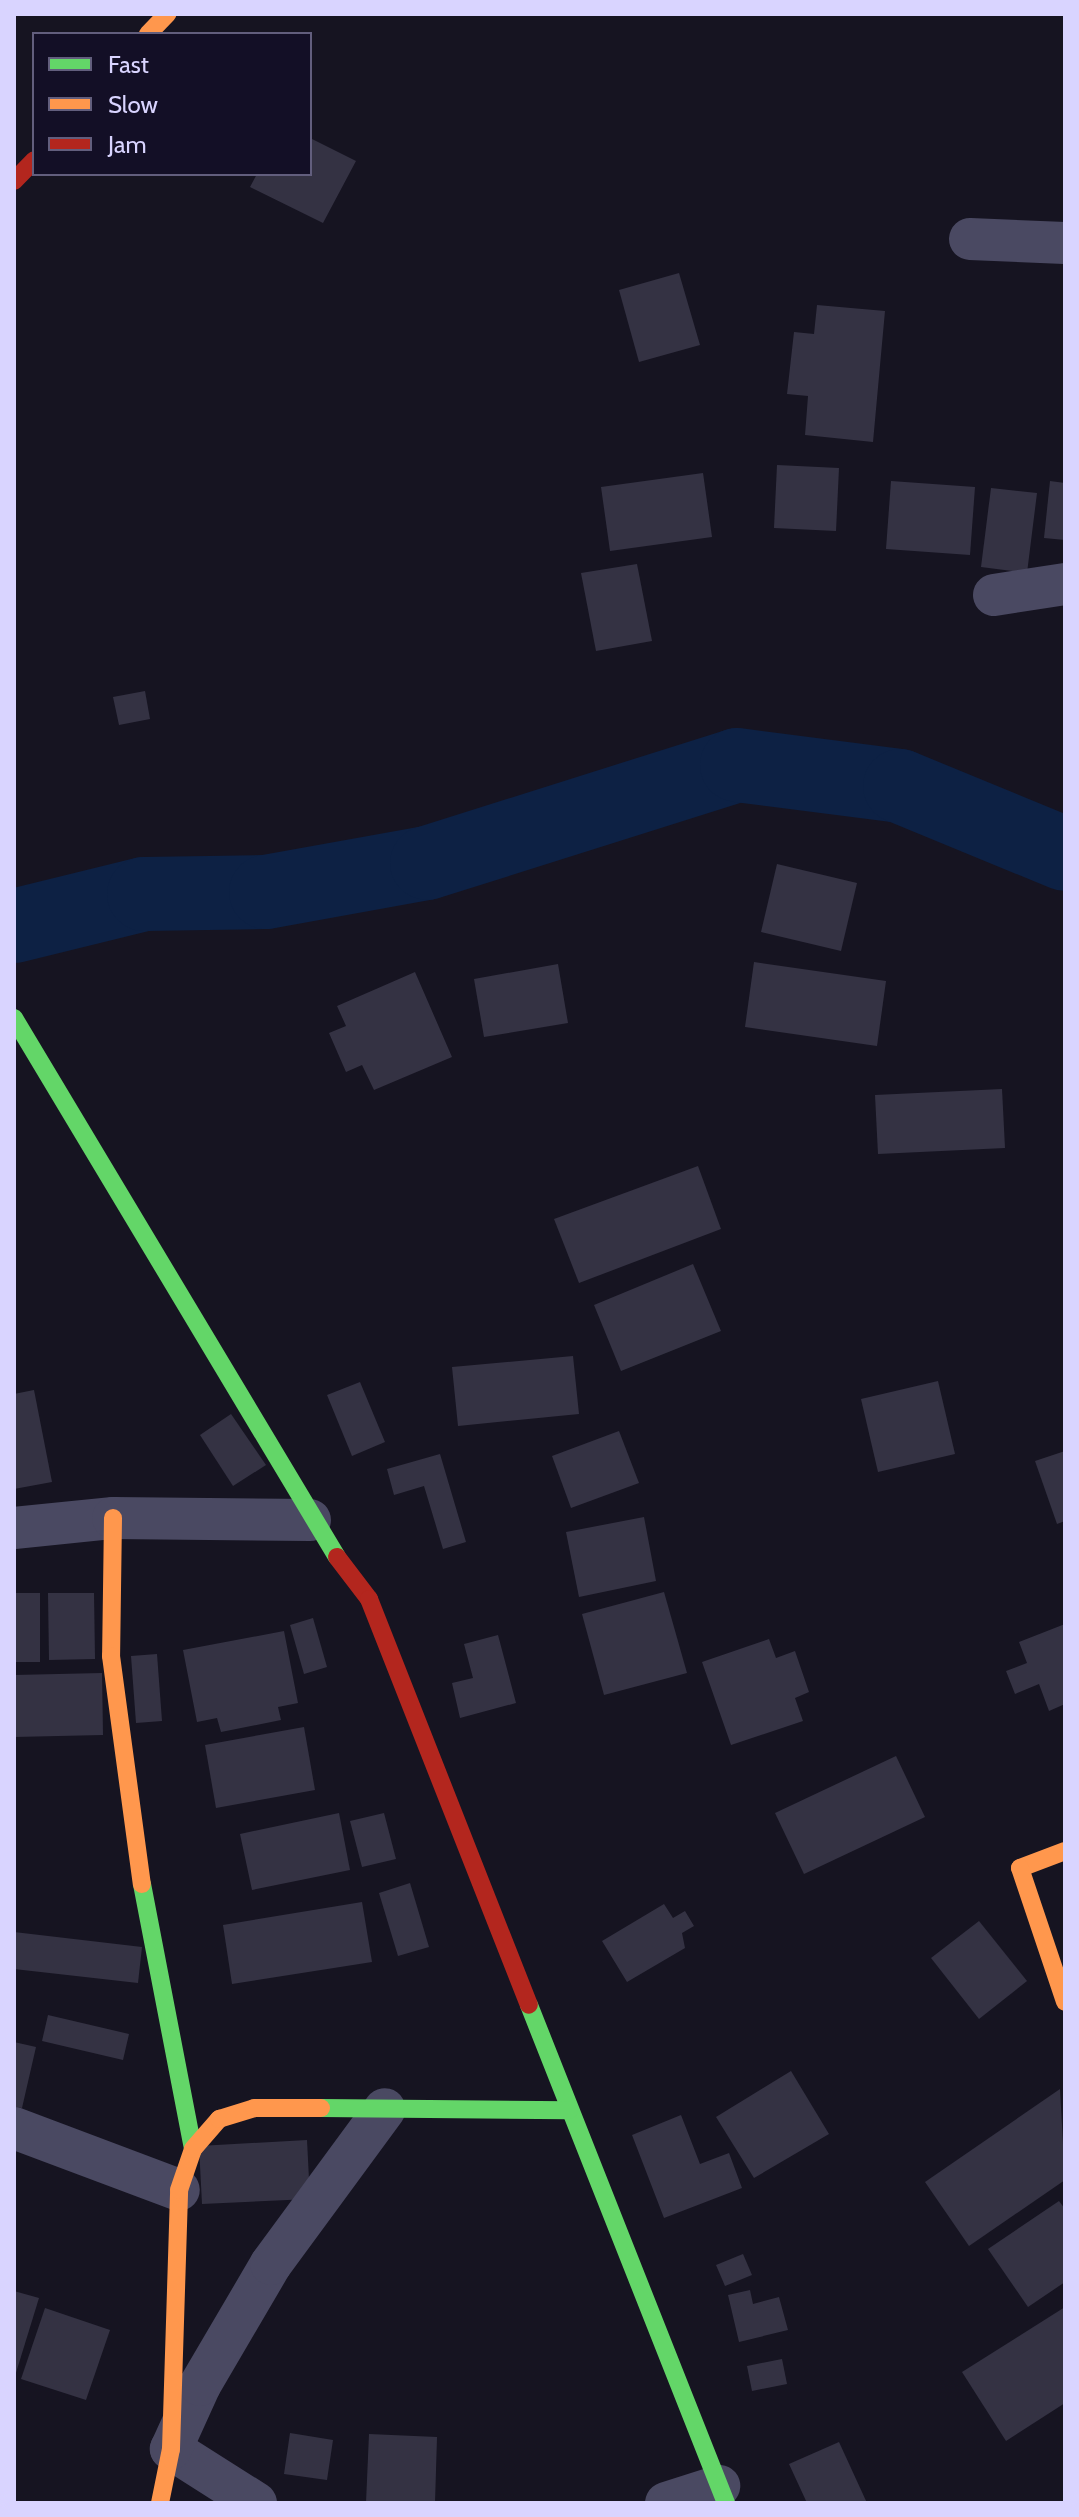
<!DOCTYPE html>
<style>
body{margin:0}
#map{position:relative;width:1079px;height:2517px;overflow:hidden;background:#161421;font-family:Cabin,sans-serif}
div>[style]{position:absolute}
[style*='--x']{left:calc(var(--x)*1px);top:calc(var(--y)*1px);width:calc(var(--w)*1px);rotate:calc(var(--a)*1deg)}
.river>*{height:74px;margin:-37px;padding:0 37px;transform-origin:37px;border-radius:37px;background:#0d2144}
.building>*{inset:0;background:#343243}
.street>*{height:42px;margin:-21px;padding:0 21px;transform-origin:21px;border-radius:21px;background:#4a4962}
.fast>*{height:18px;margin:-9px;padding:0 9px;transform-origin:9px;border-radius:9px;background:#63d668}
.slow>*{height:18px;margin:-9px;padding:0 9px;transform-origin:9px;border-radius:9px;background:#ff974d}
.jam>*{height:18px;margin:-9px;padding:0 9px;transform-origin:9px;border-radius:9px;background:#b3261e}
span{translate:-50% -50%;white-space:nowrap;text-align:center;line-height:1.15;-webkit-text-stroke:6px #130f26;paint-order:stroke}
.frame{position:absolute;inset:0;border:16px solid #d9d4ff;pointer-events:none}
.legend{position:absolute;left:32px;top:32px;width:280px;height:144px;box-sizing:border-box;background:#130f26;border:2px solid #625e7d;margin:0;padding:10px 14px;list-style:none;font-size:24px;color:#d9d4ff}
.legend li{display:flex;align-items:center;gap:16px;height:40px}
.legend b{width:40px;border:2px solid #625e7d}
</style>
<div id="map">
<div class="river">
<i style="--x:14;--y:926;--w:134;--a:-13.8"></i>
<i style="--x:144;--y:894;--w:122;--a:-0.9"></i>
<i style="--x:266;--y:892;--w:164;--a:-10.2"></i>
<i style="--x:427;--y:863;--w:325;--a:-17.5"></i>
<i style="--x:737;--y:765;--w:164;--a:7.3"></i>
<i style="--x:900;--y:786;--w:178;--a:22.4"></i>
</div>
<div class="building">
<i style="clip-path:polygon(310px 138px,356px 161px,323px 223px,250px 187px,257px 174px,310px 174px)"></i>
<i style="clip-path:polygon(679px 273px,700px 345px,639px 362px,619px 290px)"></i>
<i style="clip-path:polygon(817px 305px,885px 311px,873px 442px,805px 435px,808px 396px,787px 394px,794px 332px,814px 334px)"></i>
<i style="clip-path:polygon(777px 465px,839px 468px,836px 531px,774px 528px)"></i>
<i style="clip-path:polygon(703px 473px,712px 537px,610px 551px,601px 487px)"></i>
<i style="clip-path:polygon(891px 481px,975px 487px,970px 555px,886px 549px)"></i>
<i style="clip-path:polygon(1050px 481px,1065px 483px,1065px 540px,1044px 538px)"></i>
<i style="clip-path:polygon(991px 488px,1037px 493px,1027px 573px,981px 567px)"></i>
<i style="clip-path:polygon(637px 564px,652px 641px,596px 651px,581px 573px)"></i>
<i style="clip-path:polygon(145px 691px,150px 719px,119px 725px,113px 697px)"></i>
<i style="clip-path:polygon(777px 864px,857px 883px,841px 951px,761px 932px)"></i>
<i style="clip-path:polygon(754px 962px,886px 981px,877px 1046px,745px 1027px)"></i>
<i style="clip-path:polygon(558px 964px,568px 1023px,484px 1037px,474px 979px)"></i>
<i style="clip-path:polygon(415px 972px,452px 1057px,374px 1090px,362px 1065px,346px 1072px,329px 1033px,346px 1026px,337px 1006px)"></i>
<i style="clip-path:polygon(1002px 1089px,1005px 1148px,878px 1154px,875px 1095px)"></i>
<i style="clip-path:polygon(698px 1166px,721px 1229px,579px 1283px,554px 1219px)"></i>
<i style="clip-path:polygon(693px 1264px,721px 1331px,621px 1371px,594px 1305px)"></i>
<i style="clip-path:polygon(573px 1356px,579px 1414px,458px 1426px,452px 1367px)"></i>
<i style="clip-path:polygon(938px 1381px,955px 1454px,878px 1472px,861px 1399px)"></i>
<i style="clip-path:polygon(360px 1382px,385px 1442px,352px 1456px,327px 1395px)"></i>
<i style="clip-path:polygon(34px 1390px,52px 1482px,14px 1489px,14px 1394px)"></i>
<i style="clip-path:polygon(231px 1414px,266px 1465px,233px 1486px,200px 1435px)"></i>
<i style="clip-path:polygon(619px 1431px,639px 1483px,571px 1508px,552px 1456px)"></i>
<i style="clip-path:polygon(1065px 1451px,1065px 1521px,1057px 1524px,1035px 1461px)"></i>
<i style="clip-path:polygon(440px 1454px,466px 1542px,443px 1549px,424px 1486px,394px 1495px,387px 1469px)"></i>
<i style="clip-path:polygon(644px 1517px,656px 1581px,579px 1597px,566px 1532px)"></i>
<i style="clip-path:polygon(664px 1592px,687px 1673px,604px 1695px,582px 1614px)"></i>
<i style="clip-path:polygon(14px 1593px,40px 1593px,40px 1662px,14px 1662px)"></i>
<i style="clip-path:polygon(48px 1593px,94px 1593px,95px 1659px,49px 1660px)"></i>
<i style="clip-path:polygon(313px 1618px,327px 1667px,304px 1674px,290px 1625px)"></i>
<i style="clip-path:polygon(1065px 1624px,1065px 1704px,1049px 1711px,1039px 1684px,1015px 1694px,1006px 1671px,1027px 1663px,1019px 1642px)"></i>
<i style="clip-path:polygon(284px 1631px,298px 1703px,278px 1707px,281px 1720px,221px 1732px,217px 1718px,197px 1722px,183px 1650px)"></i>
<i style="clip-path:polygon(498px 1635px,516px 1703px,460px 1718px,452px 1683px,473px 1678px,464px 1644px)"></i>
<i style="clip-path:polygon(769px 1639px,776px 1658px,795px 1651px,809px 1692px,795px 1698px,803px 1721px,731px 1745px,702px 1662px)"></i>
<i style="clip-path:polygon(157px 1654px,162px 1721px,136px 1723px,131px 1656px)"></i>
<i style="clip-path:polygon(102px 1673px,103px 1735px,14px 1737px,14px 1675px)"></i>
<i style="clip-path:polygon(304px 1727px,315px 1790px,216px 1808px,205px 1745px)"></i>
<i style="clip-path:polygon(896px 1756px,925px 1817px,804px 1874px,775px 1813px)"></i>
<i style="clip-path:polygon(339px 1813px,350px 1870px,252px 1890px,240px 1834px)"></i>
<i style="clip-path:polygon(384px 1813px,396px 1859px,362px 1867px,350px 1821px)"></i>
<i style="clip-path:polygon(410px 1883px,429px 1947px,398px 1956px,379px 1893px)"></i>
<i style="clip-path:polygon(362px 1902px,372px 1962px,232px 1984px,223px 1925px)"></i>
<i style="clip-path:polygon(664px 1904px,673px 1918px,685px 1911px,694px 1926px,682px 1933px,685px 1948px,627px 1982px,602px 1941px)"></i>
<i style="clip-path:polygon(979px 1921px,1027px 1981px,979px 2019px,931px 1958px)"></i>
<i style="clip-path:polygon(14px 1932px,142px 1947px,138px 1983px,14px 1969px)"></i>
<i style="clip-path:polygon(48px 2015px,129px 2034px,123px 2060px,42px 2041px)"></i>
<i style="clip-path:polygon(14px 2042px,36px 2047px,22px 2108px,14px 2107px)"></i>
<i style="clip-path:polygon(791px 2071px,829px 2134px,754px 2178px,716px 2117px)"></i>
<i style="clip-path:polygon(1060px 2089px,1065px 2180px,969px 2246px,925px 2182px)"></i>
<i style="clip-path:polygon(681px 2115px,700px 2164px,729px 2153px,742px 2188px,664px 2218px,632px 2135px)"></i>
<i style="clip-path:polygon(307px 2140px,310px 2199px,202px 2204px,199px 2146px)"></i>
<i style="clip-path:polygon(1059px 2201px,1065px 2209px,1065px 2282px,1028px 2307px,988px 2249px)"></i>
<i style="clip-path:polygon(743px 2254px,752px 2275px,725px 2286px,716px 2265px)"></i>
<i style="clip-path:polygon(750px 2290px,753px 2304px,779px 2297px,788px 2330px,739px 2342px,728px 2295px)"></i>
<i style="clip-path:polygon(14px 2291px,39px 2298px,15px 2376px,14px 2376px)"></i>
<i style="clip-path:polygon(1065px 2307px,1065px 2403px,1006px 2441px,962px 2372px)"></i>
<i style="clip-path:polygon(45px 2308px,110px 2330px,86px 2400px,21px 2379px)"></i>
<i style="clip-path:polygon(782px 2359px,787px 2384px,752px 2391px,747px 2366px)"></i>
<i style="clip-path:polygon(290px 2433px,333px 2440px,327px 2480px,284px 2474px)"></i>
<i style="clip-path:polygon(369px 2434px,437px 2437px,435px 2503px,366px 2503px)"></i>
<i style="clip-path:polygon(839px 2442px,867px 2503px,807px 2503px,789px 2464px)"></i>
</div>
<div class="street">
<i style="--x:970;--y:239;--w:95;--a:2.4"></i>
<i style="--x:994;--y:595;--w:72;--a:-8.8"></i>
<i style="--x:14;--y:1528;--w:100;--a:-5.8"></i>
<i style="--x:113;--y:1518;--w:197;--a:0.6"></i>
<i style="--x:14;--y:2128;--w:176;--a:20.6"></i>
<i style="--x:256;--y:2503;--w:101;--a:-147.6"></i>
<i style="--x:171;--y:2449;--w:70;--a:-65.6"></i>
<i style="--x:200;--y:2385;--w:140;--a:-59.6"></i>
<i style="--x:271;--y:2264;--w:192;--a:-53.7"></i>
<i style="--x:666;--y:2503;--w:56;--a:-17.8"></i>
</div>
<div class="fast">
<i style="--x:14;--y:1018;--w:628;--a:59.07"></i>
<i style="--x:142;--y:1884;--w:270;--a:79.1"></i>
<i style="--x:529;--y:2005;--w:536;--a:68.42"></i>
<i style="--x:321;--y:2108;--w:248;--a:0.5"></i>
</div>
<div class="slow">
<i style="--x:148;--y:34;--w:28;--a:-46"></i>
<i style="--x:113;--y:1518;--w:138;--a:90.8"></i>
<i style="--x:111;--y:1656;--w:230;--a:82.3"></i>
<i style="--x:1065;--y:1851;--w:48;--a:159.3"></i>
<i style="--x:1020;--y:1868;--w:141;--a:71.4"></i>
<i style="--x:160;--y:2503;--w:55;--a:-78.5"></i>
<i style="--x:171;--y:2449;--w:259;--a:-88.2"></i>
<i style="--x:179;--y:2190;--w:43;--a:-71.1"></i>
<i style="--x:193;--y:2149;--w:40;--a:-49"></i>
<i style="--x:219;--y:2119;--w:37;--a:-17"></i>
<i style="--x:254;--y:2108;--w:67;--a:0"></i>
</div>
<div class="jam">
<i style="--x:14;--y:181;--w:29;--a:-46"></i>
<i style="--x:337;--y:1557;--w:53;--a:52.7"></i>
<i style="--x:369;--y:1599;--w:436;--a:68.5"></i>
</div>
<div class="frame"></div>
<ul class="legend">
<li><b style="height:10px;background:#63d668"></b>Fast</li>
<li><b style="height:10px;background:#ff974d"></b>Slow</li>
<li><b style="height:10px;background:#b3261e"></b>Jam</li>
</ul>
</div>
